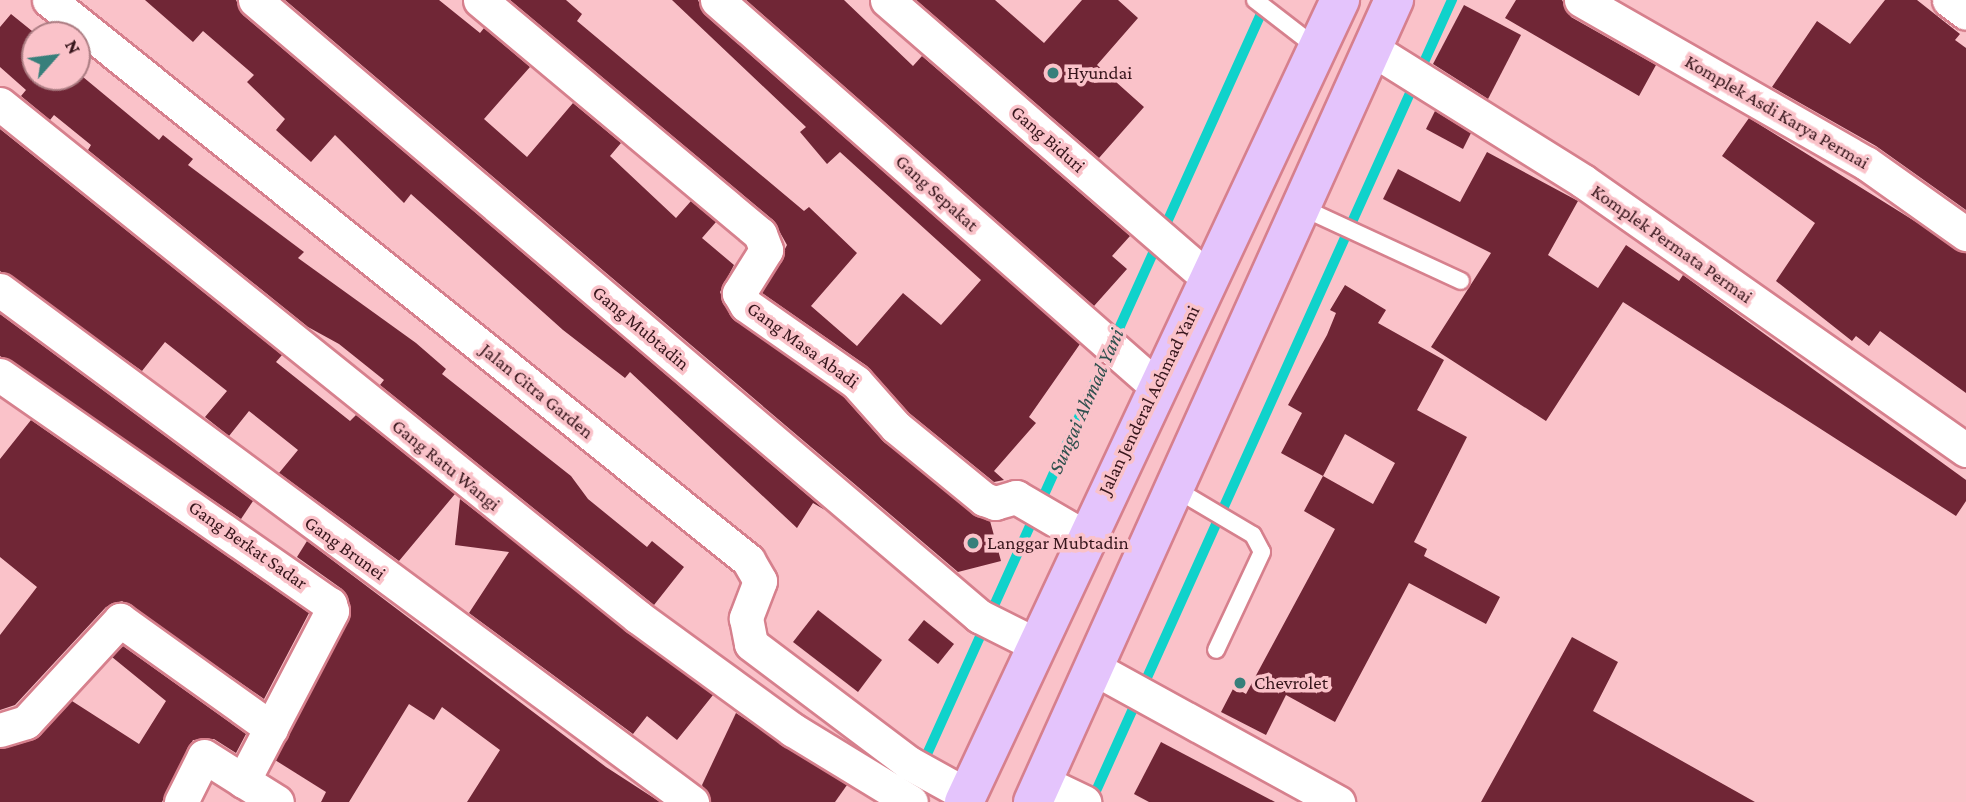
<!DOCTYPE html>
<style>
body{margin:0}
#map{position:relative;width:1966px;height:802px;overflow:hidden;background:#fac2c9;font-family:"Crimson Pro",serif}
div>[style]{position:absolute}
[style*='--x']{left:calc(var(--x)*1px);top:calc(var(--y)*1px);width:calc(var(--w)*1px);rotate:calc(var(--a)*1deg)}
.stream>*{height:10px;margin:-5px;padding:0 5px;transform-origin:5px;border-radius:5px;background:#10d2cb}
.building>*{inset:0;background:#702636}
.roads{filter:drop-shadow(2px 0 #d6808d) drop-shadow(-2px 0 #d6808d) drop-shadow(0 2px #d6808d) drop-shadow(0 -2px #d6808d)}
.service>*{height:16px;margin:-8px;padding:0 8px;transform-origin:8px;border-radius:8px;background:#fff}
.minor>*{height:33px;margin:-16.5px;padding:0 16.5px;transform-origin:16.5px;border-radius:16.5px;background:#fff}
.trunk>*{height:38px;margin:-19px;padding:0 19px;transform-origin:19px;border-radius:19px;background:#e4c4fc}
.dots>*{width:19px;height:19px;translate:-50% -50%;box-sizing:border-box;border:4px solid #fac2c9;border-radius:50%}
span{translate:-50% -50%;white-space:nowrap;text-align:center;line-height:1.15;-webkit-text-stroke:7px #fac2c9;paint-order:stroke}
.poi-label{font-size:19px;color:#36151b}
.left{translate:0 -50%;text-align:left}
.street-label{font-size:19px;color:#36151b}
.water-label{font-size:21px;color:#2f504e;font-style:italic}
.north{position:absolute;left:21px;top:21px;width:70px;height:70px;box-sizing:border-box;background:#fac2c9;border:2px solid #ac7d83;border-radius:50%;rotate:62deg;font-size:19px;font-weight:700;line-height:28px;text-align:center;color:#36151b}
.north::after{content:'';display:block;margin:auto;width:24px;height:32px;background:#377f7b;clip-path:polygon(50% 0,100% 100%,50% 72%,0 100%)}
</style>
<div id="map">
<div class="stream">
<i style="--x:923;--y:763;--w:832;--a:-65.72"></i>
<i style="--x:1091;--y:802;--w:880;--a:-65.77"></i>
</div>
<div class="building">
<i style="clip-path:polygon(145px 0,236px 0,243px 15px,825px 510px,813px 503px,797px 528px,630px 372px,625px 378px,563px 330px,411px 194px,404px 203px,335px 135px,311px 162px,276px 130px,285px 119px,247px 82px,254px 75px,203px 31px,193px 42px)"></i>
<i style="clip-path:polygon(285px 0,439px 0,480px 33px,484px 28px,530px 67px,484px 119px,527px 157px,573px 103px,621px 143px,610px 156px,676px 218px,691px 201px,716px 222px,702px 238px,734px 265px,720px 292px,730px 315px,843px 396px,884px 442px,990px 521px,1001px 561px,958px 572px)"></i>
<i style="clip-path:polygon(510px 0,566px 0,582px 14px,577px 21px,804px 211px,809px 207px,857px 253px,811px 306px,857px 346px,903px 293px,941px 325px,981px 280px,840px 152px,827px 164px,800px 132px,806px 127px,672px 0,698px 0,704px 14px,1080px 344px,1029px 417px,1036px 423px,994px 471px,1004px 480px,994px 482px,909px 413px,867px 366px,762px 293px,787px 245px,773px 220px)"></i>
<i style="clip-path:polygon(746px 0,844px 0,913px 66px,922px 56px,1130px 236px,1112px 256px,1127px 269px,1094px 306px)"></i>
<i style="clip-path:polygon(916px 0,995px 0,1044px 43px,1082px 0,1118px 0,1138px 18px,1097px 65px,1144px 107px,1099px 158px)"></i>
<i style="clip-path:polygon(1516px 0,1562px 0,1571px 17px,1656px 65px,1639px 96px,1505px 18px)"></i>
<i style="clip-path:polygon(1885px 0,1917px 0,1960px 34px,1955px 40px,1966px 48px,1966px 210px,1876px 146px,1772px 87px,1817px 21px,1850px 44px)"></i>
<i style="clip-path:polygon(1464px 5px,1521px 35px,1488px 99px,1433px 64px)"></i>
<i style="clip-path:polygon(11px 14px,37px 35px,35px 77px,77px 77px,77px 72px,159px 140px,163px 135px,193px 159px,188px 165px,304px 252px,298px 258px,416px 343px,446px 369px,442px 374px,571px 476px,588px 499px,647px 547px,652px 541px,684px 567px,654px 605px,380px 385px,384px 380px,339px 344px,308px 327px,88px 150px,91px 145px,54px 115px,50px 120px,21px 96px,26px 90px,0 67px,0 27px)"></i>
<i style="clip-path:polygon(1435px 111px,1471px 133px,1463px 149px,1426px 129px)"></i>
<i style="clip-path:polygon(1749px 118px,1966px 253px,1966px 393px,1880px 331px,1869px 346px,1856px 336px,1852px 341px,1776px 281px,1815px 223px,1722px 156px)"></i>
<i style="clip-path:polygon(0 129px,282px 355px,276px 362px,350px 421px,356px 415px,455px 494px,399px 561px,279px 473px,298px 450px,249px 411px,229px 436px,205px 417px,227px 391px,165px 342px,142px 371px,0 271px)"></i>
<i style="clip-path:polygon(1487px 152px,1578px 201px,1548px 255px,1598px 288px,1626px 245px,1679px 281px,1683px 275px,1966px 480px,1966px 501px,1956px 516px,1623px 302px,1546px 421px,1431px 347px,1491px 253px,1383px 199px,1398px 169px,1460px 202px)"></i>
<i style="clip-path:polygon(evenodd,1345px 285px,1386px 310px,1378px 323px,1444px 360px,1417px 410px,1467px 437px,1414px 542px,1427px 549px,1424px 556px,1500px 597px,1486px 624px,1409px 583px,1335px 722px,1286px 695px,1266px 735px,1221px 712px,1234px 687px,1246px 694px,1335px 529px,1304px 511px,1323px 476px,1281px 453px,1302px 413px,1288px 405px,1327px 335px,1336px 313px,1330px 310px,1345px 285px,1345px 434px,1395px 463px,1373px 504px,1323px 476px,1345px 434px)"></i>
<i style="clip-path:polygon(0 314px,253px 501px,241px 519px,0 356px)"></i>
<i style="clip-path:polygon(31px 420px,309px 613px,264px 699px,122px 601px,106px 607px,15px 705px,0 710px,0 635px,37px 587px,0 557px,0 459px)"></i>
<i style="clip-path:polygon(460px 499px,713px 695px,677px 740px,647px 716px,633px 734px,469px 613px,509px 552px,455px 545px)"></i>
<i style="clip-path:polygon(307px 541px,606px 767px,660px 802px,467px 802px,500px 750px,442px 707px,434px 720px,409px 704px,349px 802px,321px 802px,326px 792px,275px 760px,349px 619px,342px 589px,297px 557px)"></i>
<i style="clip-path:polygon(818px 610px,882px 660px,858px 692px,793px 642px)"></i>
<i style="clip-path:polygon(924px 620px,954px 644px,938px 664px,908px 640px)"></i>
<i style="clip-path:polygon(1572px 637px,1618px 662px,1593px 711px,1755px 802px,1481px 802px)"></i>
<i style="clip-path:polygon(123px 646px,246px 734px,236px 753px,214px 739px,193px 740px,162px 802px,0 802px,0 749px,40px 735px,72px 701px,139px 744px,166px 701px,112px 657px)"></i>
<i style="clip-path:polygon(736px 713px,847px 785px,835px 802px,711px 802px,702px 785px)"></i>
<i style="clip-path:polygon(1161px 742px,1275px 802px,1149px 802px,1134px 794px)"></i>
</div>
<div class="roads">
<div class="service">
<i style="--x:1255;--y:0;--w:78;--a:37.7"></i>
<i style="--x:1301;--y:207;--w:176;--a:24.8"></i>
<i style="--x:1172;--y:487;--w:94;--a:30.7"></i>
<i style="--x:1253;--y:535;--w:19;--a:62"></i>
<i style="--x:1262;--y:552;--w:108;--a:115.1"></i>
</div>
<div class="minor">
<i style="--x:49;--y:0;--w:896;--a:38.7"></i>
<i style="--x:748;--y:560;--w:24;--a:60"></i>
<i style="--x:760;--y:581;--w:40;--a:111"></i>
<i style="--x:746;--y:618;--w:26;--a:79"></i>
<i style="--x:751;--y:644;--w:198;--a:37"></i>
<i style="--x:909;--y:763;--w:66;--a:28.9"></i>
<i style="--x:255;--y:0;--w:951;--a:40.39"></i>
<i style="--x:979;--y:616;--w:63;--a:26.6"></i>
<i style="--x:480;--y:0;--w:365;--a:39.9"></i>
<i style="--x:760;--y:234;--w:17;--a:69"></i>
<i style="--x:766;--y:250;--w:51;--a:122.1"></i>
<i style="--x:739;--y:293;--w:14;--a:60"></i>
<i style="--x:746;--y:305;--w:134;--a:35"></i>
<i style="--x:856;--y:382;--w:60;--a:48.4"></i>
<i style="--x:896;--y:427;--w:114;--a:39.3"></i>
<i style="--x:984;--y:499;--w:12;--a:20"></i>
<i style="--x:995;--y:503;--w:22;--a:-16"></i>
<i style="--x:1016;--y:497;--w:78;--a:30.2"></i>
<i style="--x:717;--y:0;--w:585;--a:41.32"></i>
<i style="--x:887;--y:0;--w:425;--a:40.9"></i>
<i style="--x:1581;--y:0;--w:328;--a:29.8"></i>
<i style="--x:1866;--y:163;--w:123;--a:35.4"></i>
<i style="--x:1949;--y:0;--w:21;--a:37"></i>
<i style="--x:1372;--y:49;--w:249;--a:32"></i>
<i style="--x:1583;--y:181;--w:468;--a:35.1"></i>
<i style="--x:0;--y:104;--w:819;--a:38.8"></i>
<i style="--x:638;--y:617;--w:192;--a:36.1"></i>
<i style="--x:793;--y:730;--w:138;--a:31.4"></i>
<i style="--x:0;--y:290;--w:861;--a:36.5"></i>
<i style="--x:0;--y:375;--w:402;--a:34.8"></i>
<i style="--x:330;--y:604;--w:7;--a:74"></i>
<i style="--x:332;--y:611;--w:192;--a:117.6"></i>
<i style="--x:1092;--y:667;--w:281;--a:28.8"></i>
<i style="--x:0;--y:730;--w:27;--a:-17"></i>
<i style="--x:26;--y:722;--w:139;--a:-47.3"></i>
<i style="--x:120;--y:620;--w:186;--a:35.6"></i>
<i style="--x:1042;--y:782;--w:47;--a:25.5"></i>
<i style="--x:181;--y:802;--w:51;--a:-63.4"></i>
<i style="--x:204;--y:756;--w:86;--a:32.2"></i>
</div>
<div class="trunk">
<i style="--x:964;--y:802;--w:886;--a:-64.88"></i>
<i style="--x:1033;--y:802;--w:880;--a:-65.77"></i>
</div>
</div>
<div class="dots">
<i style="left:1053px;top:73px;background:#377f7b"></i>
<i style="left:973px;top:543px;background:#377f7b"></i>
<i style="left:1240px;top:683px;background:#377f7b"></i>
</div>
<div class="poi-label">
<span class="left" style="left:1067px;top:73px">Hyundai</span>
<span class="left" style="left:987px;top:543px">Langgar Mubtadin</span>
<span class="left" style="left:1254px;top:683px">Chevrolet</span>
</div>
<div class="street-label">
<span style="left:1777px;top:112px;rotate:30deg">Komplek Asdi Karya Permai</span>
<span style="left:1048px;top:139px;rotate:41deg">Gang Biduri</span>
<span style="left:937px;top:193px;rotate:42deg">Gang Sepakat</span>
<span style="left:1672px;top:244px;rotate:35deg">Komplek Permata Permai</span>
<span style="left:641px;top:328px;rotate:40deg">Gang Mubtadin</span>
<span style="left:803px;top:345px;rotate:36deg">Gang Masa Abadi</span>
<span style="left:537px;top:391px;rotate:39deg">Jalan Citra Garden</span>
<span style="left:1149px;top:400px;rotate:-64deg">Jalan Jenderal Achmad Yani</span>
<span style="left:446px;top:465px;rotate:39deg">Gang Ratu Wangi</span>
<span style="left:248px;top:545px;rotate:35deg">Gang Berkat Sadar</span>
<span style="left:345px;top:548px;rotate:36deg">Gang Brunei</span>
</div>
<div class="water-label">
<span style="left:1086px;top:401px;rotate:-66deg">Sungai Ahmad Yani</span>
</div>
<div class="north">N</div>
</div>
